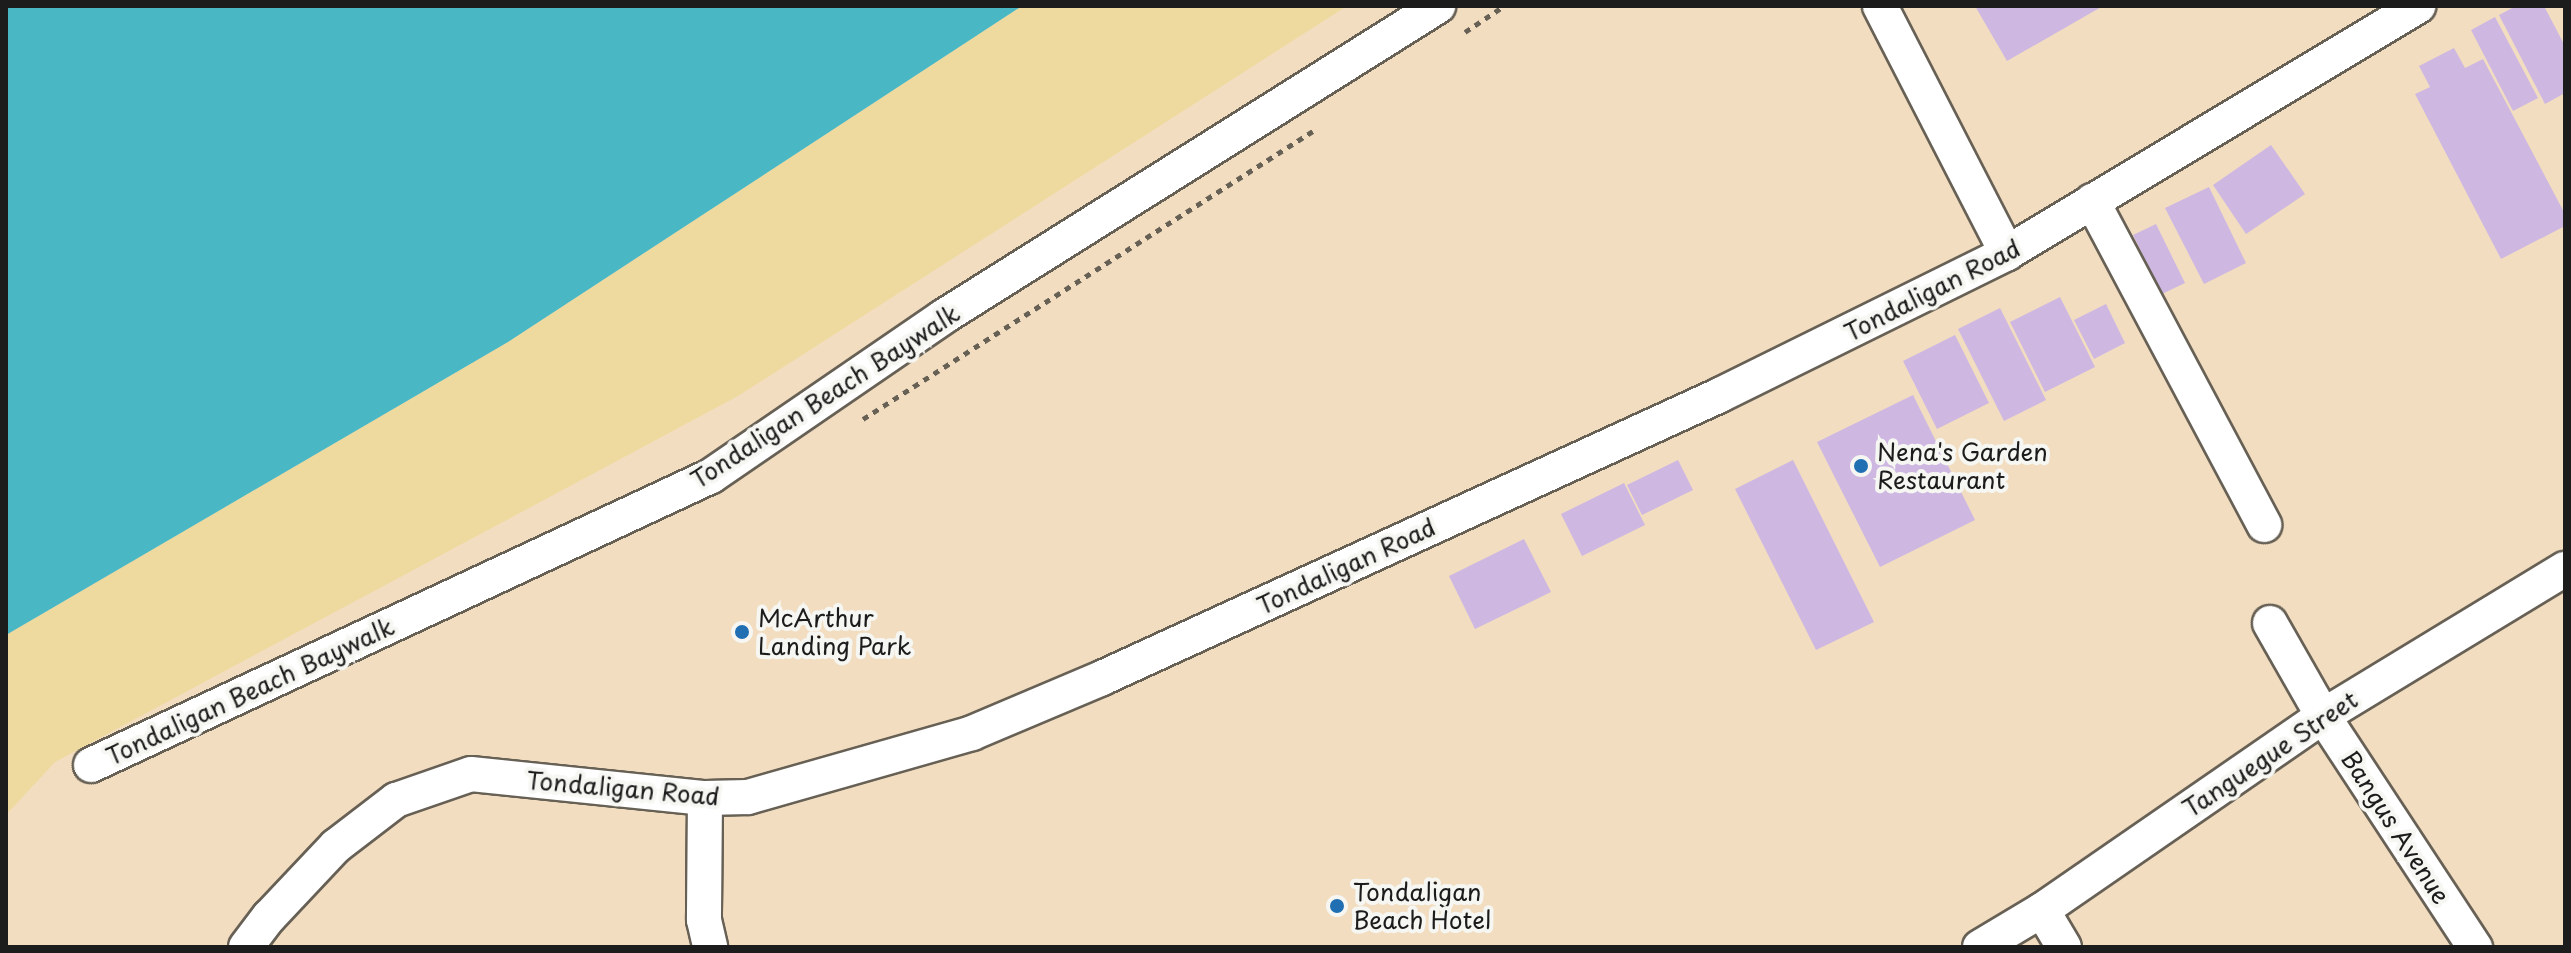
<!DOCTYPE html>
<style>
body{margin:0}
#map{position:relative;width:2571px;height:953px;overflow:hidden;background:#f2ddc0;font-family:"Playpen Sans",sans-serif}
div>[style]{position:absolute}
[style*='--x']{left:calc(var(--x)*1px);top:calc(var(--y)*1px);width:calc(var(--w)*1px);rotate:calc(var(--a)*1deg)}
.sand>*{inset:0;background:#eeda9e}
.water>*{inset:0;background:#4ab8c4}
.building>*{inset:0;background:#ceb8e2}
.path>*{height:5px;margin-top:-2.5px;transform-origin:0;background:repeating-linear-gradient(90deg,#676055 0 6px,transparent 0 12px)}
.roads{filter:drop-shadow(2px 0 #676055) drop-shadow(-2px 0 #676055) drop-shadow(0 2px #676055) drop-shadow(0 -2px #676055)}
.street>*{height:34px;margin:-17px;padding:0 17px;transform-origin:17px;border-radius:17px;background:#fff}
.dots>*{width:22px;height:22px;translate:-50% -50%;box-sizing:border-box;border:4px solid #f6f6f2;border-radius:50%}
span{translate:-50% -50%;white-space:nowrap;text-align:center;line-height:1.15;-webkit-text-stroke:8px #f6f6f2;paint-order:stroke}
.street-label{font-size:24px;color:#1c1c1c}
.poi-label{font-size:24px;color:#1c1c1c}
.left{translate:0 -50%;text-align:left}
.frame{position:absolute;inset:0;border:8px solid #1c1c1c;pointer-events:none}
</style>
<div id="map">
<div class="sand">
<i style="clip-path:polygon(1022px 6px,1347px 6px,738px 396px,55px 762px,6px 815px,6px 635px,508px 342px)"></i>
</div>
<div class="water">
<i style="clip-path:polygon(6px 6px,1022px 6px,508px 342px,6px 635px)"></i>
</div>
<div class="building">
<i style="clip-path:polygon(1975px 6px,2103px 6px,2007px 61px)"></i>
<i style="clip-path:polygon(2516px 6px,2544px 6px,2565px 46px,2565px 93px,2545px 104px,2499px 15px)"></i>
<i style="clip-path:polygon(2495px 17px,2538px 98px,2513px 111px,2471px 30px)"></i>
<i style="clip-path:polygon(2454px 48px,2465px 68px,2483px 59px,2565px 214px,2565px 226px,2501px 259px,2415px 94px,2430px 87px,2419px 66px)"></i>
<i style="clip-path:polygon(2271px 145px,2305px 194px,2246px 234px,2213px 185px)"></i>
<i style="clip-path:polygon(2209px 187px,2246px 263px,2204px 284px,2165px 208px)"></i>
<i style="clip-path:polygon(2156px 224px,2185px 283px,2162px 294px,2133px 235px)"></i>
<i style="clip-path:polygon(2060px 297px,2095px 367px,2045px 392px,2010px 322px)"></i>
<i style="clip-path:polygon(2106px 304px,2125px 343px,2094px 359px,2074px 320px)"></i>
<i style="clip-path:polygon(2000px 308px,2046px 400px,2004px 421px,1958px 329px)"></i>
<i style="clip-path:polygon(1955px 335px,1989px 403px,1937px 429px,1903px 361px)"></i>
<i style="clip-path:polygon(1913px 395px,1975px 520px,1880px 567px,1817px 442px)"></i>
<i style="clip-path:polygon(1678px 460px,1693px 490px,1642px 515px,1627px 485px)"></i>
<i style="clip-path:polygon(1793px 460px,1874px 622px,1816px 650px,1735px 489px)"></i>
<i style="clip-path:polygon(1624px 483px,1645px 525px,1582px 556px,1561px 514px)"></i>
<i style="clip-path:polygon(1524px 539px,1551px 592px,1475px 629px,1449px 576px)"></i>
</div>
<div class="path">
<i style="--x:1465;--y:32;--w:47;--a:-33.7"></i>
<i style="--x:863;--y:419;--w:534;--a:-32.62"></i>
</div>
<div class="roads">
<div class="street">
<i style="--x:1880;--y:6;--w:278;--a:62.8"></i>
<i style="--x:2092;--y:201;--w:367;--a:62"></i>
<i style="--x:2270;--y:623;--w:107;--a:60.3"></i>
<i style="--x:2323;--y:716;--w:277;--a:56.7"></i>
<i style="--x:91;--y:765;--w:684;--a:-24.99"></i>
<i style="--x:711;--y:476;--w:281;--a:-34.4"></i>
<i style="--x:943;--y:317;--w:585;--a:-32.14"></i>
<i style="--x:705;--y:798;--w:122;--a:90.5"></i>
<i style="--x:704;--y:920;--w:28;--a:77"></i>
<i style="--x:2042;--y:910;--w:43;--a:59.3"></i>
<i style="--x:246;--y:947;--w:38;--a:-53"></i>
<i style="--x:269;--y:917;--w:98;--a:-46.7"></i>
<i style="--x:336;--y:846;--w:76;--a:-37.5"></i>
<i style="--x:396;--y:800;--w:79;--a:-19.1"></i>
<i style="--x:471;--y:774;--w:235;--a:5.9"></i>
<i style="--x:705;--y:798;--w:43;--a:-1.3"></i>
<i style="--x:748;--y:797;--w:233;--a:-15.9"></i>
<i style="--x:972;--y:733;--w:141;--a:-22.9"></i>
<i style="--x:1102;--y:678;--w:680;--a:-24.6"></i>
<i style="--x:1720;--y:395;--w:320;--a:-26.3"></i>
<i style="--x:2007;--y:253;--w:480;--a:-31"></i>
<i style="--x:1980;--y:947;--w:72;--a:-30.8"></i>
<i style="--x:2042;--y:910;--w:341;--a:-34.6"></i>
<i style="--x:2323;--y:716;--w:283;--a:-31.3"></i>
</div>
</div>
<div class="dots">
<i style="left:1861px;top:466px;background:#1f6fb2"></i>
<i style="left:742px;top:632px;background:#1f6fb2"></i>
<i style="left:1337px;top:906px;background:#1f6fb2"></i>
</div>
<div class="street-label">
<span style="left:1932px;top:290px;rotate:-27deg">Tondaligan Road</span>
<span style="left:825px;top:396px;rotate:-33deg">Tondaligan Beach Baywalk</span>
<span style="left:1346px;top:566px;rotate:-25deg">Tondaligan Road</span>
<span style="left:250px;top:691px;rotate:-25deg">Tondaligan Beach Baywalk</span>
<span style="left:2270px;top:754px;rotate:-34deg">Tanguegue Street</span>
<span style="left:623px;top:788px;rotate:5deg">Tondaligan Road</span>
<span style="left:2396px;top:827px;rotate:57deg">Bangus Avenue</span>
</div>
<div class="poi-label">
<span class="left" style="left:1877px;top:466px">Nena's Garden<br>Restaurant</span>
<span class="left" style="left:758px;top:632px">McArthur<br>Landing Park</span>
<span class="left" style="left:1353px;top:906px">Tondaligan<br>Beach Hotel</span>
</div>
<div class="frame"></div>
</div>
